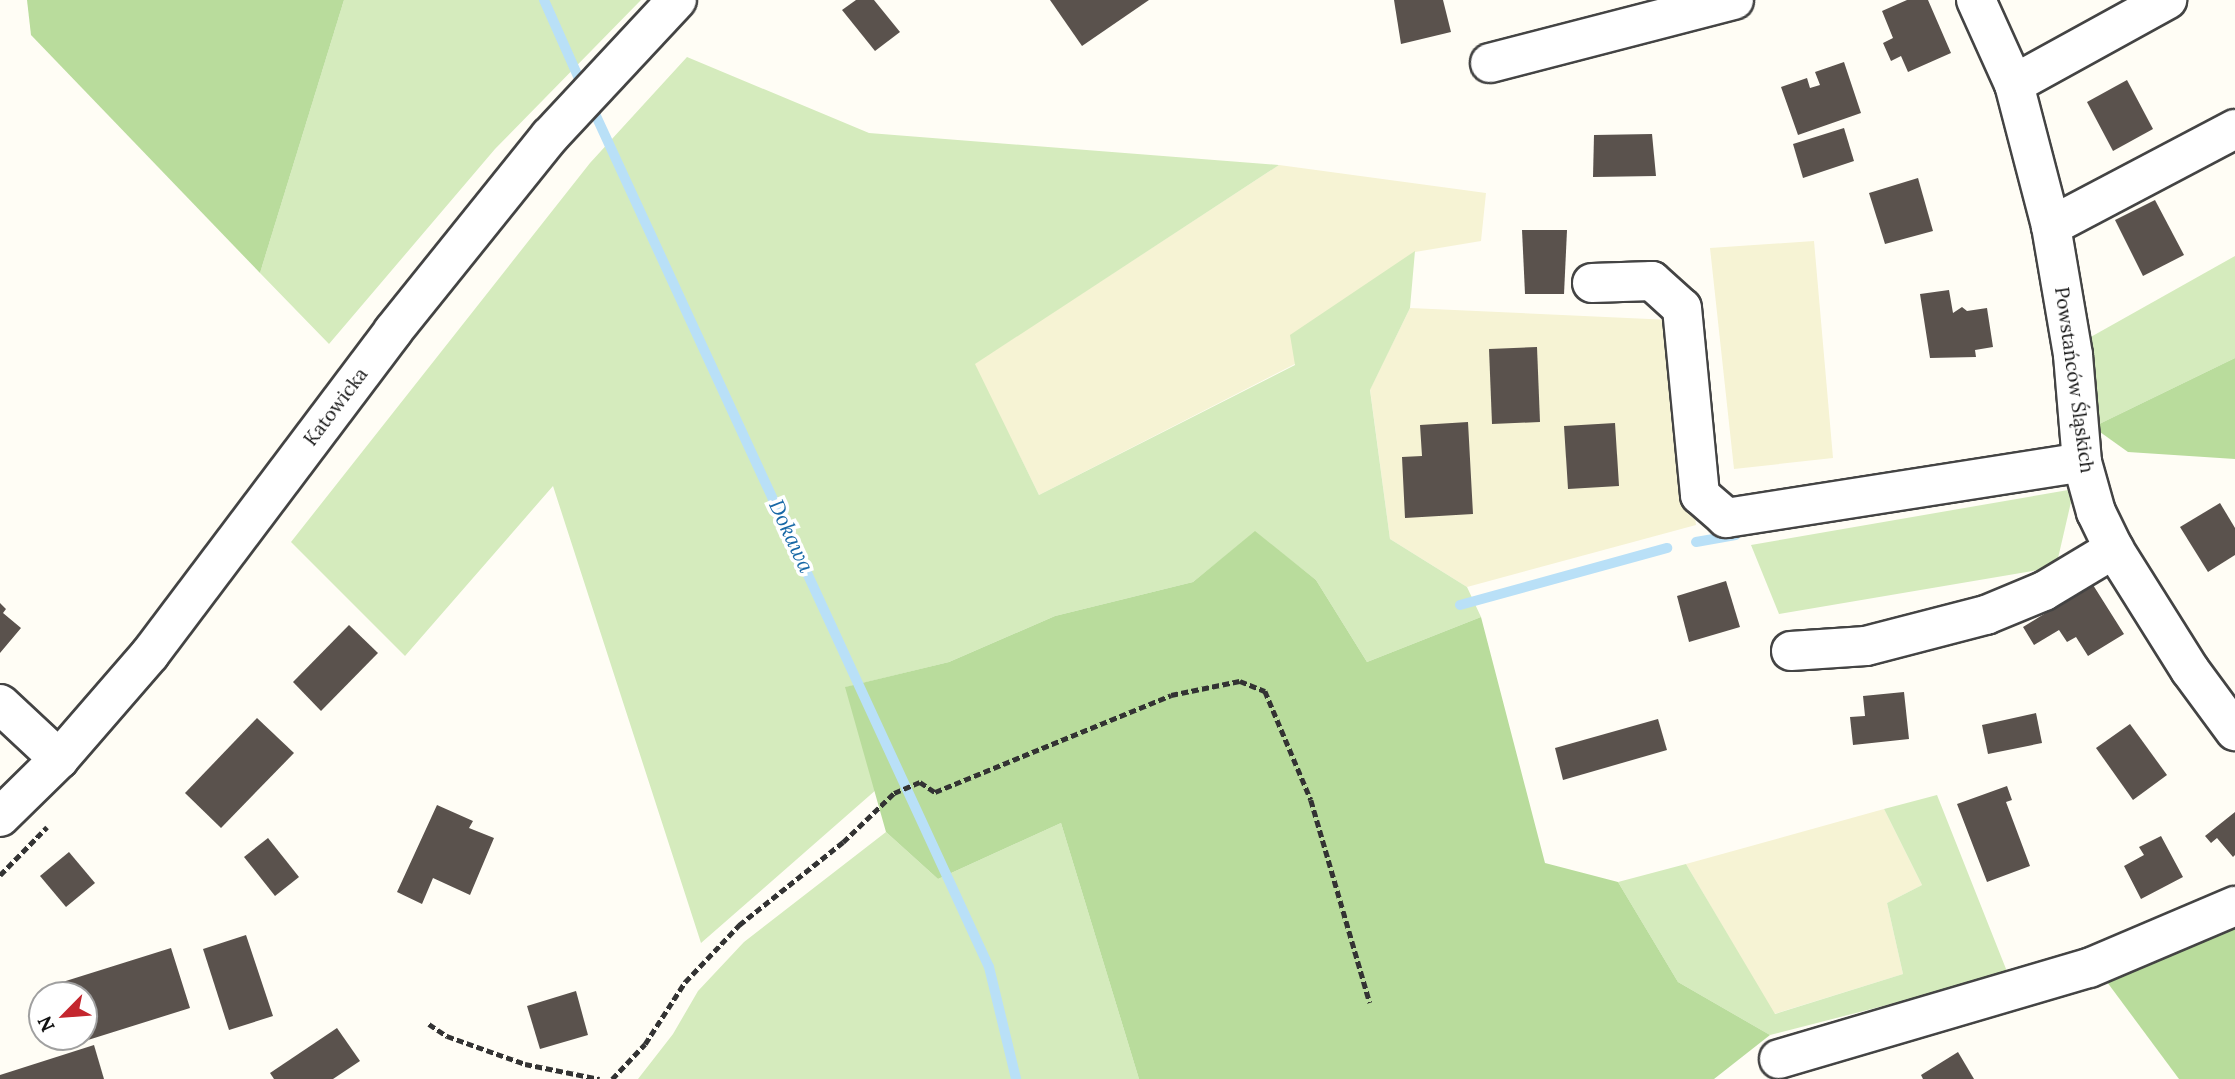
<!DOCTYPE html>
<meta charset="utf-8">
<style>
body{margin:0}
#map{position:relative;width:2235px;height:1079px;overflow:hidden;background:#fffdf5;font-family:Lora,serif}
div>[style]{position:absolute}
[style*='--x']{left:calc(var(--x)*1px);top:calc(var(--y)*1px);width:calc(var(--w)*1px);rotate:calc(var(--a)*1deg)}
.farmland>*{inset:0;background:#f6f3d4}
.green>*{inset:0;background:#d5ebbd}
.forest>*{inset:0;background:#b9dc9c}
.stream>*{height:10px;margin:-5px;padding:0 5px;transform-origin:5px;border-radius:5px;background:#b9e0f7}
.building>*{inset:0;background:#5a524d}
.path>*{height:4.5px;margin-top:-2.25px;transform-origin:0;background:repeating-linear-gradient(90deg,#333 0 7px,transparent 0 10.5px)}
.roads{filter:drop-shadow(2px 0 #444) drop-shadow(-2px 0 #444) drop-shadow(0 2px #444) drop-shadow(0 -2px #444)}
.minor>*{height:38px;margin:-19px;padding:0 19px;transform-origin:19px;border-radius:19px;background:#fff}
span{translate:-50% -50%;white-space:nowrap;text-align:center;line-height:1.15;-webkit-text-stroke:7px #fff;paint-order:stroke}
.street-label{font-size:19px;color:#111}
.water-label{font-size:21px;color:#1768a6;font-style:italic}
.north{position:absolute;left:28px;top:981px;width:70px;height:70px;box-sizing:border-box;background:#fff;border:2px solid #a0a0a0;border-radius:50%;rotate:245deg;font-size:19px;font-weight:700;line-height:28px;text-align:center;color:#111}
.north::after{content:'';display:block;margin:auto;width:24px;height:32px;background:#c4262e;clip-path:polygon(50% 0,100% 100%,50% 72%,0 100%)}
</style>
<div id="map">
<div class="farmland">
<i style="clip-path:polygon(1279px 165px,1486px 193px,1481px 241px,1415px 252px,1295px 364px,1039px 495px,974px 364px)"></i>
<i style="clip-path:polygon(1814px 241px,1833px 458px,1734px 469px,1710px 248px)"></i>
<i style="clip-path:polygon(1410px 308px,1671px 320px,1696px 525px,1467px 587px,1390px 539px,1370px 389px)"></i>
<i style="clip-path:polygon(1884px 809px,1922px 885px,1887px 903px,1903px 974px,1774px 1014px,1686px 864px)"></i>
</div>
<div class="green">
<i style="clip-path:polygon(344px 0,641px 0,495px 149px,329px 344px,260px 273px)"></i>
<i style="clip-path:polygon(687px 57px,869px 133px,1279px 165px,975px 364px,1039px 495px,1295px 365px,1290px 335px,1415px 251px,1410px 308px,1370px 390px,1390px 539px,1467px 587px,1481px 617px,1367px 662px,1316px 580px,1255px 532px,1193px 582px,1055px 616px,949px 662px,846px 687px,877px 789px,701px 943px,553px 486px,405px 656px,291px 542px,590px 163px)"></i>
<i style="clip-path:polygon(2235px 256px,2235px 358px,2093px 427px,2080px 343px)"></i>
<i style="clip-path:polygon(2074px 489px,2056px 567px,1779px 614px,1751px 545px)"></i>
<i style="clip-path:polygon(1937px 795px,2008px 974px,1770px 1035px,1678px 982px,1618px 882px,1686px 864px,1775px 1014px,1903px 974px,1887px 903px,1922px 885px,1884px 809px)"></i>
<i style="clip-path:polygon(1061px 823px,1139px 1079px,638px 1079px,673px 1034px,698px 991px,744px 942px,886px 832px,938px 879px)"></i>
</div>
<div class="forest">
<i style="clip-path:polygon(27px 0,344px 0,260px 273px,31px 35px)"></i>
<i style="clip-path:polygon(2235px 358px,2235px 459px,2128px 452px,2093px 427px)"></i>
<i style="clip-path:polygon(1255px 531px,1316px 580px,1367px 662px,1481px 617px,1545px 863px,1618px 882px,1678px 982px,1770px 1035px,1714px 1079px,1139px 1079px,1061px 823px,938px 879px,886px 832px,845px 687px,949px 662px,1055px 616px,1193px 582px)"></i>
<i style="clip-path:polygon(2235px 927px,2235px 1079px,2179px 1079px,2107px 982px)"></i>
</div>
<div class="stream">
<i style="--x:544;--y:0;--w:98;--a:66"></i>
<i style="--x:591;--y:105;--w:949;--a:65.22"></i>
<i style="--x:989;--y:967;--w:115;--a:76.4"></i>
<i style="--x:1696;--y:542;--w:40;--a:-10"></i>
<i style="--x:1460;--y:605;--w:215;--a:-15.4"></i>
</div>
<div class="building">
<i style="clip-path:polygon(856px 0,874px 0,900px 32px,875px 51px,842px 10px)"></i>
<i style="clip-path:polygon(1050px 0,1149px 0,1082px 46px)"></i>
<i style="clip-path:polygon(1394px 0,1443px 0,1451px 32px,1401px 44px)"></i>
<i style="clip-path:polygon(1907px 0,1928px 0,1951px 53px,1908px 72px,1901px 56px,1891px 61px,1883px 43px,1893px 38px,1882px 11px)"></i>
<i style="clip-path:polygon(1844px 62px,1861px 113px,1798px 135px,1781px 87px,1807px 78px,1810px 88px,1820px 85px,1815px 72px)"></i>
<i style="clip-path:polygon(2127px 80px,2153px 129px,2113px 151px,2087px 102px)"></i>
<i style="clip-path:polygon(1844px 128px,1854px 161px,1803px 178px,1793px 144px)"></i>
<i style="clip-path:polygon(1652px 134px,1656px 176px,1593px 177px,1594px 135px)"></i>
<i style="clip-path:polygon(1918px 178px,1933px 231px,1885px 244px,1869px 193px)"></i>
<i style="clip-path:polygon(2155px 200px,2184px 255px,2143px 276px,2115px 220px)"></i>
<i style="clip-path:polygon(1522px 230px,1567px 230px,1564px 294px,1525px 294px)"></i>
<i style="clip-path:polygon(1949px 290px,1953px 313px,1962px 307px,1967px 311px,1987px 308px,1993px 347px,1975px 350px,1976px 357px,1930px 358px,1920px 294px)"></i>
<i style="clip-path:polygon(1537px 347px,1540px 422px,1492px 424px,1489px 349px)"></i>
<i style="clip-path:polygon(1468px 422px,1473px 514px,1405px 518px,1402px 457px,1422px 456px,1420px 425px)"></i>
<i style="clip-path:polygon(1615px 423px,1619px 486px,1568px 489px,1564px 426px)"></i>
<i style="clip-path:polygon(2220px 503px,2235px 528px,2235px 555px,2208px 572px,2180px 527px)"></i>
<i style="clip-path:polygon(2088px 577px,2124px 634px,2088px 656px,2076px 637px,2067px 642px,2059px 630px,2034px 645px,2023px 627px,2057px 606px)"></i>
<i style="clip-path:polygon(1726px 581px,1740px 627px,1689px 642px,1677px 596px)"></i>
<i style="clip-path:polygon(0 603px,6px 609px,3px 613px,21px 628px,0 653px)"></i>
<i style="clip-path:polygon(349px 625px,378px 653px,321px 711px,293px 682px)"></i>
<i style="clip-path:polygon(1904px 692px,1909px 739px,1853px 745px,1850px 717px,1865px 716px,1863px 696px)"></i>
<i style="clip-path:polygon(2036px 713px,2042px 743px,1988px 754px,1982px 725px)"></i>
<i style="clip-path:polygon(257px 718px,294px 753px,221px 828px,185px 793px)"></i>
<i style="clip-path:polygon(1658px 719px,1667px 750px,1563px 780px,1555px 748px)"></i>
<i style="clip-path:polygon(2130px 724px,2167px 775px,2133px 800px,2096px 748px)"></i>
<i style="clip-path:polygon(2007px 786px,2012px 800px,2006px 802px,2030px 866px,1987px 882px,1957px 804px)"></i>
<i style="clip-path:polygon(437px 805px,473px 821px,469px 828px,494px 838px,470px 895px,433px 878px,422px 904px,397px 892px)"></i>
<i style="clip-path:polygon(2235px 812px,2235px 855px,2233px 857px,2217px 838px,2211px 843px,2205px 836px)"></i>
<i style="clip-path:polygon(2161px 836px,2183px 877px,2141px 899px,2124px 866px,2144px 855px,2139px 847px)"></i>
<i style="clip-path:polygon(268px 838px,299px 877px,275px 896px,244px 857px)"></i>
<i style="clip-path:polygon(69px 852px,95px 883px,66px 907px,40px 876px)"></i>
<i style="clip-path:polygon(246px 935px,273px 1016px,229px 1030px,203px 949px)"></i>
<i style="clip-path:polygon(171px 948px,190px 1008px,72px 1045px,70px 1037px,84px 1037px,84px 995px,56px 995px,53px 985px)"></i>
<i style="clip-path:polygon(576px 991px,588px 1035px,540px 1049px,527px 1006px)"></i>
<i style="clip-path:polygon(337px 1028px,360px 1061px,333px 1079px,274px 1079px,270px 1073px)"></i>
<i style="clip-path:polygon(94px 1045px,104px 1079px,0 1079px,0 1075px)"></i>
<i style="clip-path:polygon(1958px 1052px,1974px 1079px,1923px 1079px,1921px 1075px)"></i>
</div>
<div class="path">
<i style="--x:0;--y:875;--w:67;--a:-45.6"></i>
<i style="--x:429;--y:1024;--w:22;--a:34"></i>
<i style="--x:447;--y:1036;--w:83;--a:19.7"></i>
<i style="--x:525;--y:1064;--w:76;--a:11.3"></i>
<i style="--x:612;--y:1079;--w:48;--a:-46.7"></i>
<i style="--x:645;--y:1044;--w:74;--a:-57.2"></i>
<i style="--x:685;--y:982;--w:79;--a:-46.5"></i>
<i style="--x:739;--y:925;--w:133;--a:-38.6"></i>
<i style="--x:843;--y:842;--w:71;--a:-43.9"></i>
<i style="--x:894;--y:793;--w:28;--a:-23"></i>
<i style="--x:920;--y:782;--w:18;--a:34"></i>
<i style="--x:935;--y:792;--w:255;--a:-22.3"></i>
<i style="--x:1171;--y:695;--w:70;--a:-11.5"></i>
<i style="--x:1240;--y:681;--w:27;--a:22"></i>
<i style="--x:1265;--y:691;--w:118;--a:67.1"></i>
<i style="--x:1311;--y:800;--w:211;--a:73.8"></i>
</div>
<div class="roads">
<div class="minor">
<i style="--x:1976;--y:0;--w:92;--a:65.7"></i>
<i style="--x:2014;--y:84;--w:147;--a:75.4"></i>
<i style="--x:2051;--y:226;--w:131;--a:80.3"></i>
<i style="--x:2073;--y:355;--w:107;--a:85.2"></i>
<i style="--x:2082;--y:462;--w:52;--a:74.4"></i>
<i style="--x:2096;--y:512;--w:41;--a:64.1"></i>
<i style="--x:2114;--y:549;--w:143;--a:57.9"></i>
<i style="--x:2190;--y:670;--w:76;--a:53.6"></i>
<i style="--x:1490;--y:63;--w:252;--a:-14.5"></i>
<i style="--x:2014;--y:84;--w:175;--a:-28.8"></i>
<i style="--x:2051;--y:226;--w:208;--a:-27.8"></i>
<i style="--x:1592;--y:283;--w:60;--a:-1.9"></i>
<i style="--x:1652;--y:281;--w:40;--a:42"></i>
<i style="--x:1682;--y:308;--w:188;--a:84.5"></i>
<i style="--x:1700;--y:495;--w:35;--a:41"></i>
<i style="--x:1726;--y:518;--w:360;--a:-8.9"></i>
<i style="--x:1791;--y:651;--w:75;--a:-3.8"></i>
<i style="--x:1866;--y:646;--w:124;--a:-14.5"></i>
<i style="--x:1986;--y:615;--w:63;--a:-22.5"></i>
<i style="--x:2044;--y:591;--w:82;--a:-31"></i>
<i style="--x:0;--y:704;--w:81;--a:43"></i>
<i style="--x:0;--y:817;--w:83;--a:-44.5"></i>
<i style="--x:59;--y:759;--w:139;--a:-49.1"></i>
<i style="--x:150;--y:654;--w:404;--a:-53"></i>
<i style="--x:393;--y:331;--w:250;--a:-51.2"></i>
<i style="--x:550;--y:136;--w:186;--a:-47"></i>
<i style="--x:1779;--y:1059;--w:323;--a:-16.4"></i>
<i style="--x:2089;--y:968;--w:159;--a:-23"></i>
</div>
</div>
<div class="street-label">
<span style="left:2074px;top:380px;rotate:82deg">Powstańców Śląskich</span>
<span style="left:336px;top:407px;rotate:-53deg">Katowicka</span>
</div>
<div class="water-label">
<span style="left:791px;top:536px;rotate:65deg">Dokawa</span>
</div>
<div class="north">N</div>
</div>
